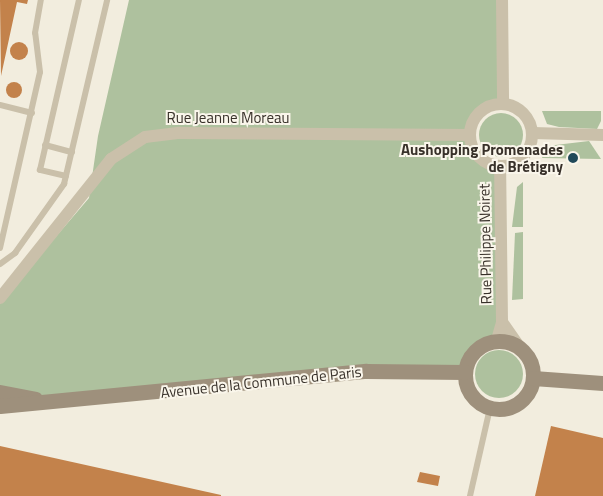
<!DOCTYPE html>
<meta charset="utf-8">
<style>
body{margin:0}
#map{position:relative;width:603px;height:496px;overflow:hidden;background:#f2edde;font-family:"Titillium Web",sans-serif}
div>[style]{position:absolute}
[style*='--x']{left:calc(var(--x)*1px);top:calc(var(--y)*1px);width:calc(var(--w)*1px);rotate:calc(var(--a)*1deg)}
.green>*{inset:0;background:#aec19e}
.round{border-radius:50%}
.building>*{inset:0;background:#c3824b}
.lane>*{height:6px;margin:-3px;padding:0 3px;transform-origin:3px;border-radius:3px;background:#cac0aa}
.street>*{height:12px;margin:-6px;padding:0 6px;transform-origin:6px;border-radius:6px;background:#cac0aa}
.street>.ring{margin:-6px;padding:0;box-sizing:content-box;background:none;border:12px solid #cac0aa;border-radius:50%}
.secondary>*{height:15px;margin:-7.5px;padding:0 7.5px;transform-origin:7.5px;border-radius:7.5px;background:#9e907c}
.secondary>.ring{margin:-7.5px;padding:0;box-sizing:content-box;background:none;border:15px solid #9e907c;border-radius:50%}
.dots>*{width:14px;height:14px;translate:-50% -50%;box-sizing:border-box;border:2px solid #faf6eb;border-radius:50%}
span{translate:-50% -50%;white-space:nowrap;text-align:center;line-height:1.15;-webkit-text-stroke:4px #faf6eb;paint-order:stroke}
.street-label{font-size:15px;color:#38312a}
.poi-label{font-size:15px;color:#38312a;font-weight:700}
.right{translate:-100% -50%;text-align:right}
</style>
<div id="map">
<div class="green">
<i style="clip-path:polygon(129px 0,497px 0,498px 100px,475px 111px,466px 139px,471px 154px,496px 170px,499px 318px,495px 337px,469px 353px,462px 369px,59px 400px,0 389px,0 302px,89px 198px,98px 136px)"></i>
<i style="clip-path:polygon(542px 111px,601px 111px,601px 121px,597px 129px,559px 127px,547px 124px)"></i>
<i class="round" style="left:479px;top:113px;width:44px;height:44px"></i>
<i style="clip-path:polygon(589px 141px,601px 159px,542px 158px,547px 146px)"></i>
<i style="clip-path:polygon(523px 182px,523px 227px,512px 227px,517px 187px)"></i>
<i style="clip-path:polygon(523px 232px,523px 299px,512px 300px,515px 233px)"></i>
<i class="round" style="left:475px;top:350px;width:48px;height:48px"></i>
</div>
<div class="building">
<i style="clip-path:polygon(0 0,28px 0,27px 4px,17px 2px,1px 76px)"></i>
<i class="round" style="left:10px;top:42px;width:18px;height:18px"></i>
<i class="round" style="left:6px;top:82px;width:16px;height:16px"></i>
<i style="clip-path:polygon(551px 426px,603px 438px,603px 496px,535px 496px)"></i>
<i style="clip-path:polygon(0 446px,221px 495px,221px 496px,0 496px)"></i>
<i style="clip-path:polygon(420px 472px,440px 476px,438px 486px,417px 482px)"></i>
</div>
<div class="lane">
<i style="--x:0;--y:105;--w:33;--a:14"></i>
<i style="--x:45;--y:145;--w:28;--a:15"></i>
<i style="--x:66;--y:176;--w:27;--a:-167"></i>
<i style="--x:40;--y:170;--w:174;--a:-77.1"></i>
<i style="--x:0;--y:248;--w:180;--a:-77.2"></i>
<i style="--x:40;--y:72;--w:39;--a:-97"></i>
<i style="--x:35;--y:33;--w:34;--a:-80"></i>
<i style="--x:0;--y:264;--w:19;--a:-36"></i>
<i style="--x:15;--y:253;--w:85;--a:-54.6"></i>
<i style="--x:64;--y:184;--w:189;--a:-76.8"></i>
<i style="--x:470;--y:496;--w:90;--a:-77.2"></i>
</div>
<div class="street">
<i style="--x:502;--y:0;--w:103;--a:89.4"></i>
<i class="ring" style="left:470px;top:104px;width:50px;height:50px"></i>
<i style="--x:533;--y:133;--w:70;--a:1.6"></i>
<i style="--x:0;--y:298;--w:178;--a:-51.4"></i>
<i style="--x:111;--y:159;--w:40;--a:-32.9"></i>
<i style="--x:145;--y:137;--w:35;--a:-7"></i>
<i style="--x:180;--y:133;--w:290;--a:0.4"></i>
<i style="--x:502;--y:322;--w:32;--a:55"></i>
<i style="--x:497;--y:340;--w:19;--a:-74"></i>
<i style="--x:502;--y:322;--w:156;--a:-90.7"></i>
</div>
<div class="secondary">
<i class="ring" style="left:465px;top:341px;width:53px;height:53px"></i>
<i style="--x:533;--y:378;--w:70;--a:4.1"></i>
<i style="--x:0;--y:392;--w:36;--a:11"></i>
<i style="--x:0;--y:406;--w:368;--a:-5.5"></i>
<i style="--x:366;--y:371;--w:99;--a:0.6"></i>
</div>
<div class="dots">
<i style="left:573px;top:158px;background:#204959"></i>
</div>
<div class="street-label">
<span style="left:228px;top:118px">Rue Jeanne Moreau</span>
<span style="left:485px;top:244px;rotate:-91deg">Rue Philippe Noiret</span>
<span style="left:261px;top:382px;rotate:-6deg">Avenue de la Commune de Paris</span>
</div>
<div class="poi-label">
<span class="right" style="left:563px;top:158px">Aushopping Promenades<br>de Brétigny</span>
</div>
</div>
